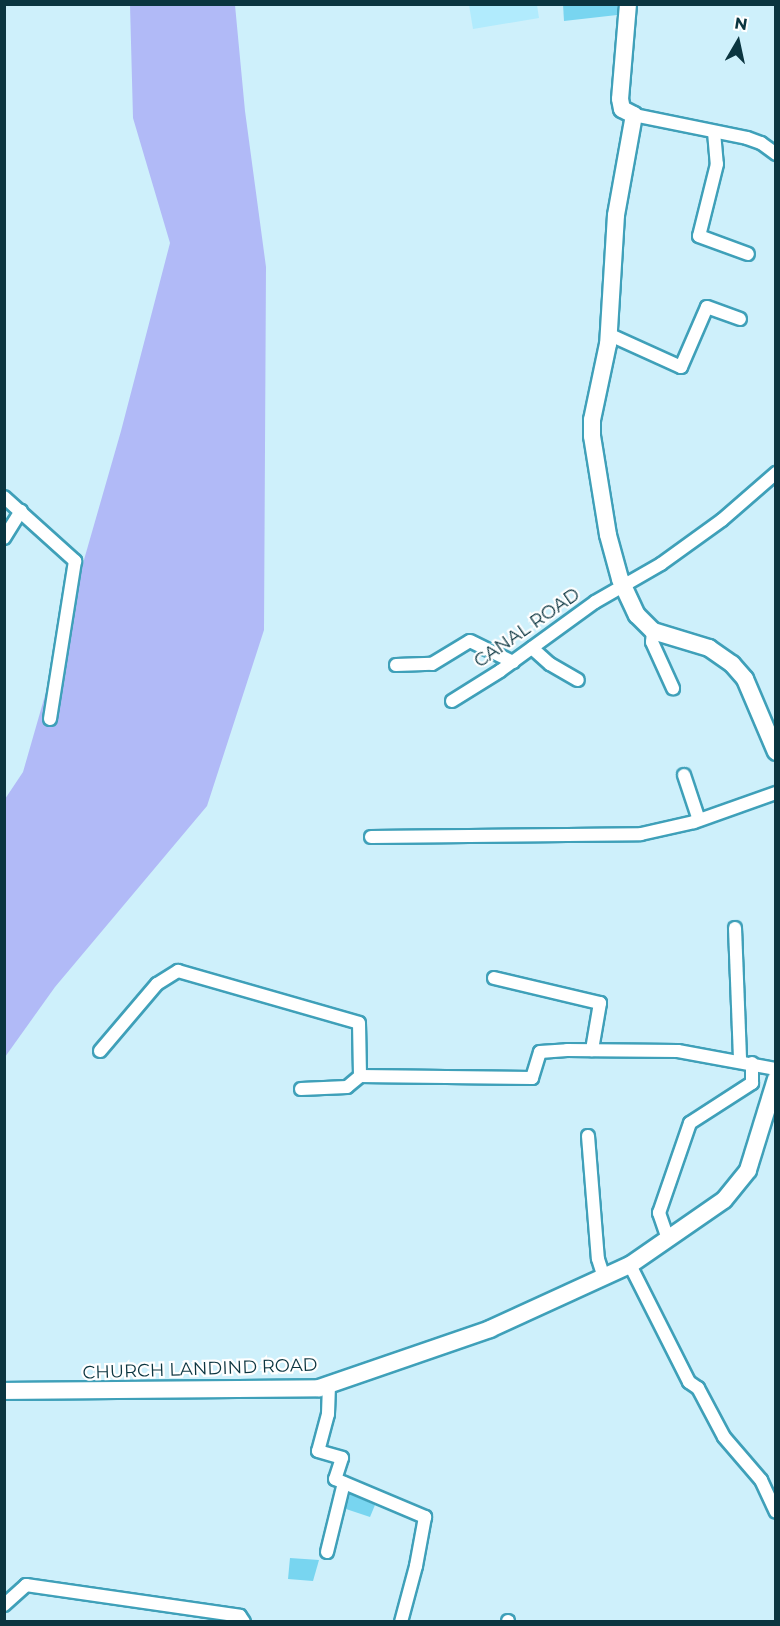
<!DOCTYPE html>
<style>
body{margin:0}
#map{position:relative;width:780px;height:1626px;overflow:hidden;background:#cef0fb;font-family:Montserrat,sans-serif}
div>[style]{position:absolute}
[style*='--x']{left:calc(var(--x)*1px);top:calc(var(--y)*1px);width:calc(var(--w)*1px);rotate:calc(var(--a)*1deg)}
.built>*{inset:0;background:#b1ebfd}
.water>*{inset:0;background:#b1baf7}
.building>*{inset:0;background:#78d5f0}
.roads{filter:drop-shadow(2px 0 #3fa0b9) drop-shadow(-2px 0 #3fa0b9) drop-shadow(0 2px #3fa0b9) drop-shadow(0 -2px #3fa0b9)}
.street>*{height:12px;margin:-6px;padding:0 6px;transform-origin:6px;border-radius:6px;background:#fff}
.secondary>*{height:16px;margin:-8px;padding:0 8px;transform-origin:8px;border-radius:8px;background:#fff}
span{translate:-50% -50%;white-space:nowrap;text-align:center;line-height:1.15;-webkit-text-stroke:4.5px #fff;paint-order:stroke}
.street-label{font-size:18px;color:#0b3540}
.frame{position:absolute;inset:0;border:6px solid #0b3540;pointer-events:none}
.north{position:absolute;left:708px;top:12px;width:60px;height:60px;-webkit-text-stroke:4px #fff;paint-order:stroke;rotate:9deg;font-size:16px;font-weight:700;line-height:24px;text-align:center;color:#0b3540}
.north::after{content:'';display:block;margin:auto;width:21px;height:27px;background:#0b3540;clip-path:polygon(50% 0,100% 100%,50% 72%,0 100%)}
</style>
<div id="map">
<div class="built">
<i style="clip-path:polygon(469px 5px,537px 5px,539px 18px,473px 29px)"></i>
</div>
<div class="water">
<i style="clip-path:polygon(130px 5px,235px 5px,245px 111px,266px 267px,264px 630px,207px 806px,55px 987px,5px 1057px,5px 799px,23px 772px,121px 431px,170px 243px,133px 118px)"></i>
</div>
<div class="building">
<i style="clip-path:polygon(563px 4px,617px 4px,617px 15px,564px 21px)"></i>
<i style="clip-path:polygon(350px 1494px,375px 1505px,370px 1517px,346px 1509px)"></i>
<i style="clip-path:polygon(290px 1558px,319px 1560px,313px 1581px,288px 1579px)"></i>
</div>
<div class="roads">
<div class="street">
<i style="--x:634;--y:115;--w:115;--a:11.5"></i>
<i style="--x:747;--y:138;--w:15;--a:20"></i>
<i style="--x:761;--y:143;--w:19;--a:36"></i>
<i style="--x:714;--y:132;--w:32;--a:85"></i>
<i style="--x:717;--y:164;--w:74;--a:104"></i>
<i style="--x:699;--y:236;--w:52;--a:20.2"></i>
<i style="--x:608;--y:334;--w:80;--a:24.3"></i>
<i style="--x:681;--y:367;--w:65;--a:-66.6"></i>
<i style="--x:707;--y:307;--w:35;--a:20"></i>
<i style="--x:4;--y:497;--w:96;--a:42"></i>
<i style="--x:75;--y:561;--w:160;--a:99"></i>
<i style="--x:4;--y:538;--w:32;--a:-58"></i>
<i style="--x:653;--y:631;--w:11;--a:95"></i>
<i style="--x:652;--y:642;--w:51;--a:65.5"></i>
<i style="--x:532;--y:648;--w:24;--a:42"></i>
<i style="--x:550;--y:664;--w:32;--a:30"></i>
<i style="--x:396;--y:665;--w:36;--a:-2"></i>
<i style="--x:432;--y:664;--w:44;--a:-31.2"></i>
<i style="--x:470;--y:641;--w:48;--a:26"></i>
<i style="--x:452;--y:701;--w:57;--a:-32"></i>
<i style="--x:500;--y:671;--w:117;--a:-36"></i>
<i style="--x:595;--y:602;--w:76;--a:-29.9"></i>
<i style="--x:661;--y:564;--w:75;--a:-35.8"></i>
<i style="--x:722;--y:520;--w:72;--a:-41"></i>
<i style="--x:684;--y:775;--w:47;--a:71.6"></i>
<i style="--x:371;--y:837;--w:270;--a:-0.6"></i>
<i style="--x:641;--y:834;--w:54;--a:-12.8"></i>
<i style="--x:694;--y:822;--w:87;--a:-19.5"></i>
<i style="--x:735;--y:928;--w:132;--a:87.8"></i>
<i style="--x:494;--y:978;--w:109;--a:13.3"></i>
<i style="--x:600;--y:1003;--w:48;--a:99.7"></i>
<i style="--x:100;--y:1051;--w:88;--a:-49.6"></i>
<i style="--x:157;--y:984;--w:25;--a:-32"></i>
<i style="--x:178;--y:971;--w:188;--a:16"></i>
<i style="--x:359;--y:1023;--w:53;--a:88.9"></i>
<i style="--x:301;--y:1089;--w:46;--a:-2.5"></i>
<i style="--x:347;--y:1087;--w:17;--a:-40"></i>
<i style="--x:360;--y:1076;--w:172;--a:0.7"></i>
<i style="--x:532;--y:1078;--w:27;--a:-73"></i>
<i style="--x:540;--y:1052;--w:27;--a:-4"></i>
<i style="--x:567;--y:1050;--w:111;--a:0.5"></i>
<i style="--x:678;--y:1051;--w:100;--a:10.4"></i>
<i style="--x:588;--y:1136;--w:123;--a:85.4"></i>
<i style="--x:598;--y:1259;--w:19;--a:72"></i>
<i style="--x:668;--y:1239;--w:28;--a:-109"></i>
<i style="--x:659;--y:1213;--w:95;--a:-71"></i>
<i style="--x:690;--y:1123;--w:74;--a:-32.8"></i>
<i style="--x:752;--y:1083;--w:20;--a:-90"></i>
<i style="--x:630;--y:1265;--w:131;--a:63.2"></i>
<i style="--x:689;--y:1382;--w:11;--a:34"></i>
<i style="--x:698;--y:1388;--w:55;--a:62"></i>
<i style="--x:724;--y:1437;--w:57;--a:49.3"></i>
<i style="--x:761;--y:1480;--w:35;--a:65"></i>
<i style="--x:329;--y:1385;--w:29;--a:92"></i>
<i style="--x:328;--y:1414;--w:38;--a:105"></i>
<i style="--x:318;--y:1451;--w:25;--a:16"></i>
<i style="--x:342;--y:1458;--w:22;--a:108"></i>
<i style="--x:335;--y:1479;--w:98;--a:22.9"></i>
<i style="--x:425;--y:1517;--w:50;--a:100.4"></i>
<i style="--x:416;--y:1566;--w:58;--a:105"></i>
<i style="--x:327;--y:1552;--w:71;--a:-76.2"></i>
<i style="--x:4;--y:1605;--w:30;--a:-42"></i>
<i style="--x:26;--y:1585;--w:216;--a:8.2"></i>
<i style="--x:240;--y:1616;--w:7;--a:56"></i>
<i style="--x:508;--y:1622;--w:1;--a:-90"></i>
</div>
<div class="secondary">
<i style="--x:628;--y:4;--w:95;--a:94.8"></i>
<i style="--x:620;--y:99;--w:10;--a:79"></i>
<i style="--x:622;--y:109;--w:13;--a:27"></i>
<i style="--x:634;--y:115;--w:102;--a:100.2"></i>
<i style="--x:616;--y:215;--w:129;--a:93.5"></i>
<i style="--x:608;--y:344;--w:78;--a:101.9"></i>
<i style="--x:592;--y:420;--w:16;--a:90"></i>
<i style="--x:592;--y:436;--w:100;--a:80.8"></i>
<i style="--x:608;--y:535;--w:46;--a:74.7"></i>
<i style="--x:620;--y:579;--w:40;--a:65"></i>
<i style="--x:637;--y:615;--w:23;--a:45"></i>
<i style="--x:653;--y:631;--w:59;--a:16.9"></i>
<i style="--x:709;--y:648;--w:28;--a:35"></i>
<i style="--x:732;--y:664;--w:20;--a:49"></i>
<i style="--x:745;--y:679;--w:79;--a:67"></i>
<i style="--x:4;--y:1391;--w:315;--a:-0.5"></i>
<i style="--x:319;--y:1388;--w:181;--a:-19"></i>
<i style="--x:490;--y:1329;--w:154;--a:-24.6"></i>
<i style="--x:630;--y:1265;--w:114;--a:-34.7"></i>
<i style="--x:724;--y:1200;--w:38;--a:-51"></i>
<i style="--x:748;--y:1170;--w:95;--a:-72.9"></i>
</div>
</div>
<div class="street-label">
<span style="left:527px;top:628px;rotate:-35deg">CANAL ROAD</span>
<span style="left:200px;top:1369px;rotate:-2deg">CHURCH LANDIND ROAD</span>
</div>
<div class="frame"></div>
<div class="north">N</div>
</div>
